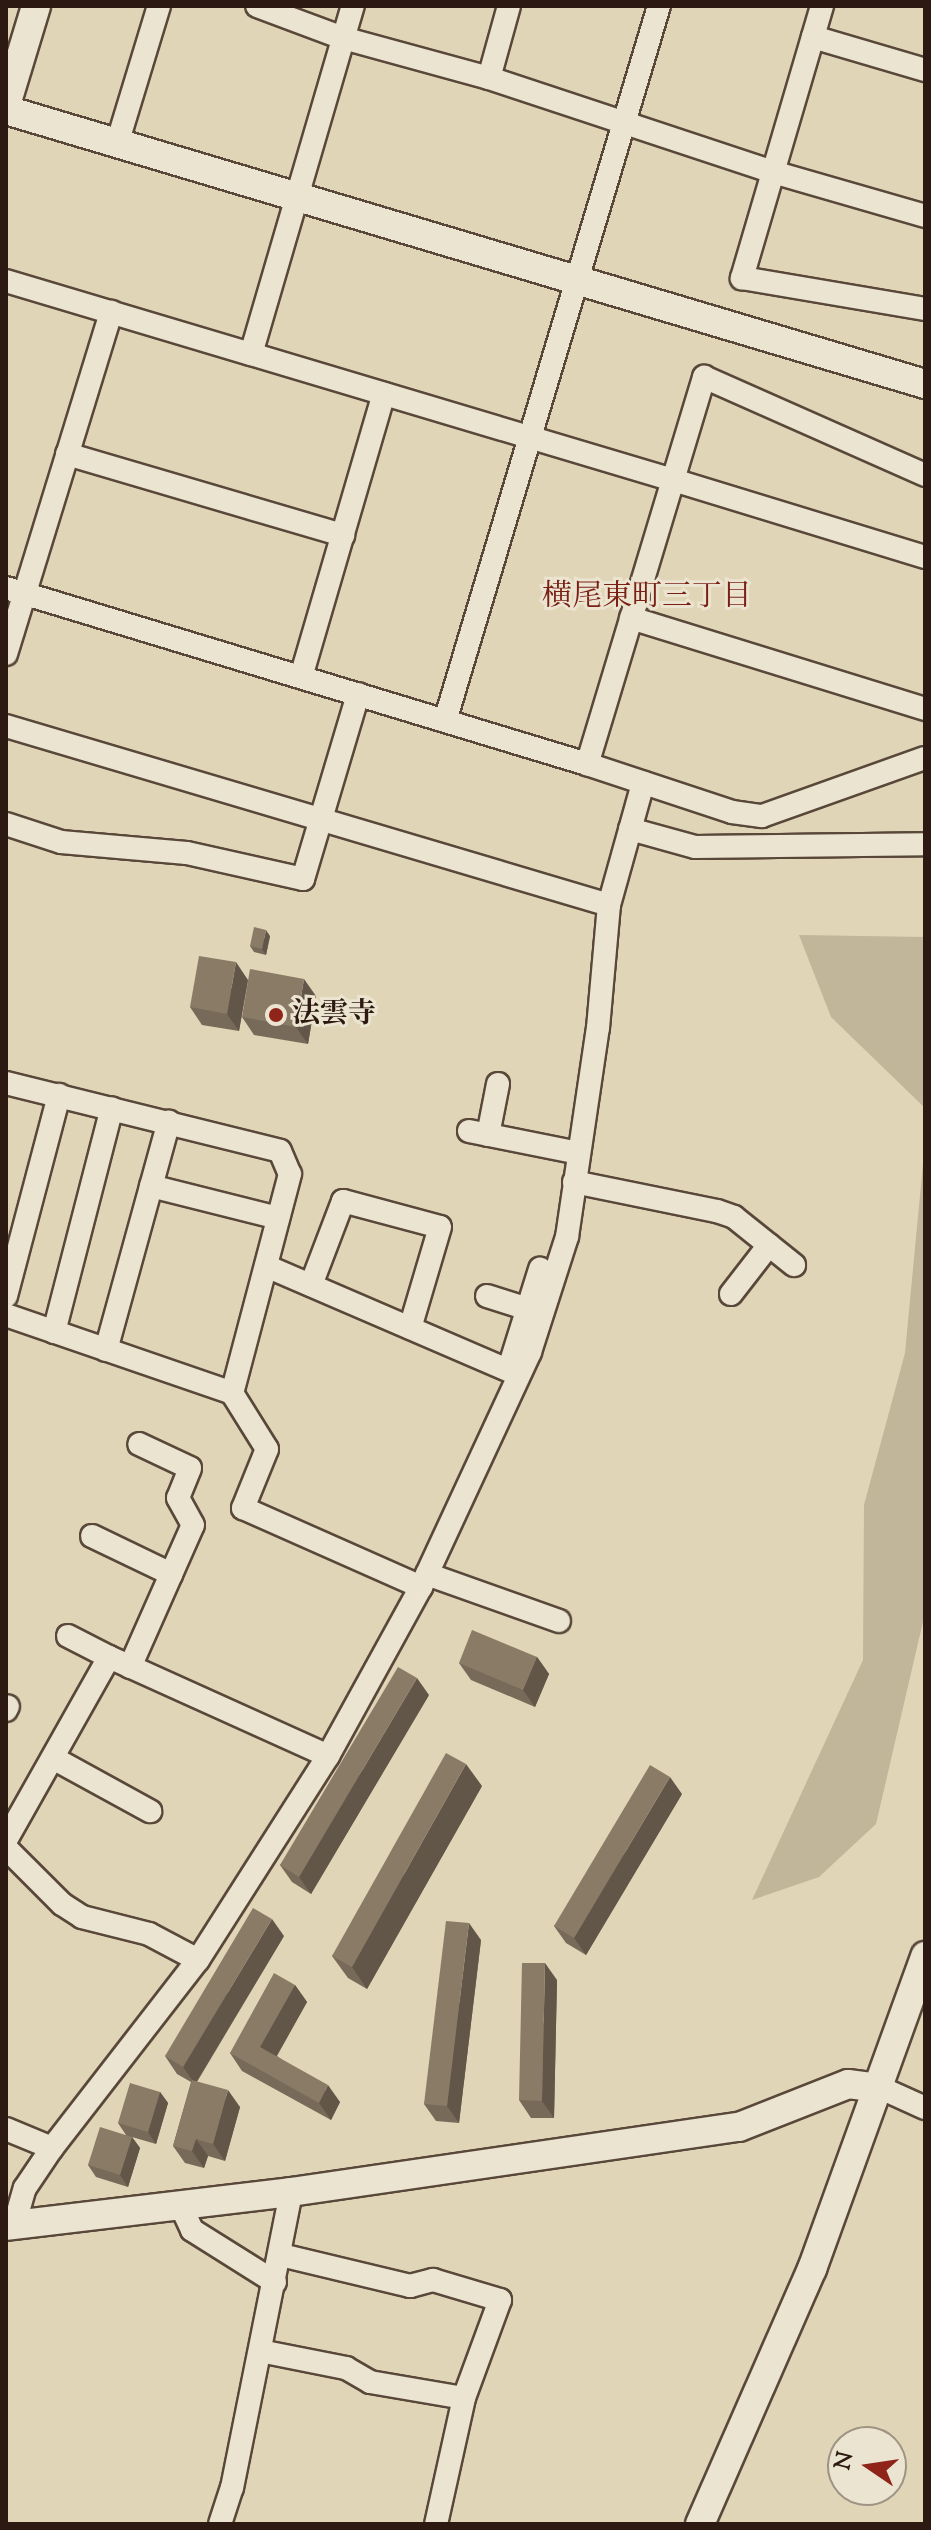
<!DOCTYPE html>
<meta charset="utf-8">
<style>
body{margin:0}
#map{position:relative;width:931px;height:2530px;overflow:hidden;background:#e0d5b6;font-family:"Sorts Mill Goudy","Noto Serif JP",serif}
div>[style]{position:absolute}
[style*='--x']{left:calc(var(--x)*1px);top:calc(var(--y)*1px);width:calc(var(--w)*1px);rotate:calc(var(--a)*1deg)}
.green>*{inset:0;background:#c1b59a}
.roads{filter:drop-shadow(2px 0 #59483a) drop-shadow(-2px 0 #59483a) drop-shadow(0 2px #59483a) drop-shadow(0 -2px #59483a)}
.minor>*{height:22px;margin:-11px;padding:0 11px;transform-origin:11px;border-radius:11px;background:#ebe4d0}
.tertiary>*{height:28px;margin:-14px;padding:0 14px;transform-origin:14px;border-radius:14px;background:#ebe4d0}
.wall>*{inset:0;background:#776a59}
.shaded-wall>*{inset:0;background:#615648}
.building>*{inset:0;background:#8a7b67}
.dots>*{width:22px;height:22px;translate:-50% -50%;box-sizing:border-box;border:4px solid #ebe4d0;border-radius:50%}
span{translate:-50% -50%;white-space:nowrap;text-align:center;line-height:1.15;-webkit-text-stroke:6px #ebe4d0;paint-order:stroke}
.poi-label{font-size:28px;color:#2c1911;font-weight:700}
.left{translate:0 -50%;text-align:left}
.neighbourhood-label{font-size:30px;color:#7a1f14}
.frame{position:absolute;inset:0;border:8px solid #2c1911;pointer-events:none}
.north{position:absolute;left:827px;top:2426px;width:80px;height:80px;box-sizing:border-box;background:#ebe4d0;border:2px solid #9f9384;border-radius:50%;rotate:283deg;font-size:22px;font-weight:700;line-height:32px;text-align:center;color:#2c1911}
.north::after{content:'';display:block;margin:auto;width:28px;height:36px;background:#8f2418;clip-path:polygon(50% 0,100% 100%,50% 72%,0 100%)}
</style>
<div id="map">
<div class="green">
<i style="clip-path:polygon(799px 935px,925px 937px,925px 1108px,831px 1017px)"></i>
<i style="clip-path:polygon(925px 1143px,925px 1613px,876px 1824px,819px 1877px,752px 1900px,863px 1660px,864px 1505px,905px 1353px)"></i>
</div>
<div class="roads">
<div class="minor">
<i style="--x:257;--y:6;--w:92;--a:20.4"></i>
<i style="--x:343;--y:38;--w:151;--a:15.3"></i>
<i style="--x:489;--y:78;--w:75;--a:-74.5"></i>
<i style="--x:822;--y:6;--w:284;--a:106.4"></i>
<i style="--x:742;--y:278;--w:186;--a:9.6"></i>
<i style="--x:813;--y:37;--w:117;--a:16.4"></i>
<i style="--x:489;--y:78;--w:299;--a:18.3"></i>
<i style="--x:773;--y:172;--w:158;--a:16.1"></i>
<i style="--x:117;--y:144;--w:144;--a:-73.1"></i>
<i style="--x:6;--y:281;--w:696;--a:16.61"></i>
<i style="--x:673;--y:480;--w:108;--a:-73.2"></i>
<i style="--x:704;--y:377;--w:242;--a:23.9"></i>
<i style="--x:251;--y:354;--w:363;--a:-73.7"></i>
<i style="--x:67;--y:454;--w:288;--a:16.4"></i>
<i style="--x:925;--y:557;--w:264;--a:-163"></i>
<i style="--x:673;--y:480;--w:297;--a:106.8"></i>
<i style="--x:587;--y:764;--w:153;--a:18.3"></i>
<i style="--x:732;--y:812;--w:30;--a:8"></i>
<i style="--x:762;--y:816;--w:173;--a:-19.6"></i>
<i style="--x:6;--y:588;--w:607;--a:16.85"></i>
<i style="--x:631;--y:618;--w:308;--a:17.2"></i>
<i style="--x:6;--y:654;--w:358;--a:-72.9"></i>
<i style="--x:301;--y:677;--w:295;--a:-73.7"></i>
<i style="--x:445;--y:721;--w:746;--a:-73.34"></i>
<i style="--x:6;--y:726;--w:629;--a:16.53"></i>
<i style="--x:6;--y:824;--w:58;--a:18.1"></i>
<i style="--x:61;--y:842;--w:126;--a:5"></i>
<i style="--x:187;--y:853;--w:119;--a:12.6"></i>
<i style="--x:303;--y:879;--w:193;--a:-73.4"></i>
<i style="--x:630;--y:829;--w:67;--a:15.5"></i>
<i style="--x:695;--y:847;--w:230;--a:-0.7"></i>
<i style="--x:6;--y:1083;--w:282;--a:13.9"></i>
<i style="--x:280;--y:1151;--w:25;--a:67"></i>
<i style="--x:290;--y:1174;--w:227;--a:104.8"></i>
<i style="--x:469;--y:1131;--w:112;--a:11.3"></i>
<i style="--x:488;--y:1135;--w:52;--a:-78.9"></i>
<i style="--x:574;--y:1182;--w:146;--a:11.5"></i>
<i style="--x:717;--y:1211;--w:18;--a:19"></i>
<i style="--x:734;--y:1217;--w:77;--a:38.7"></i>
<i style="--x:151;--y:1186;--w:131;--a:14.1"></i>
<i style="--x:266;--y:1266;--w:273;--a:23.3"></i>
<i style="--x:311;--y:1285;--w:90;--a:-69.1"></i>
<i style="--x:343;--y:1201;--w:100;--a:15"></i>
<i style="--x:440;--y:1227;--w:105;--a:106.5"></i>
<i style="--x:731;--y:1294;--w:62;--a:-52.2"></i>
<i style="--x:6;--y:1296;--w:208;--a:-75.2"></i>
<i style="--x:487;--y:1296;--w:43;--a:17.6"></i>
<i style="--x:6;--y:1315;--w:239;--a:19"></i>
<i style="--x:232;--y:1393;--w:66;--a:58"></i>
<i style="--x:267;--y:1449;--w:64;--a:112.1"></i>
<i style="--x:243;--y:1508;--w:195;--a:23.9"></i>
<i style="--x:54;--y:1332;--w:231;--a:-75.5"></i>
<i style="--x:106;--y:1350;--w:237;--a:-74.6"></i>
<i style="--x:510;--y:1365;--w:101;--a:-72.6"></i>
<i style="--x:92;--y:1536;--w:88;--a:25.7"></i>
<i style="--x:427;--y:1574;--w:140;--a:19.6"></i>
<i style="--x:68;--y:1636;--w:46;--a:27.1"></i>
<i style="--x:130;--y:1667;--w:155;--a:-66.1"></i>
<i style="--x:193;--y:1525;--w:31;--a:-119"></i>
<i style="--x:178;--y:1498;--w:32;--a:-68"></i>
<i style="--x:190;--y:1468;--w:56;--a:-154.8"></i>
<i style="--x:6;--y:1710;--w:4;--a:-63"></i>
<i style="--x:53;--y:1758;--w:111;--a:28.7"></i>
<i style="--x:6;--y:1840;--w:210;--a:-60.6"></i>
<i style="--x:109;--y:1657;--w:240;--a:24.3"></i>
<i style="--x:6;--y:1848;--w:79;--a:45"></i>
<i style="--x:62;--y:1904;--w:24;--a:33"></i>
<i style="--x:82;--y:1917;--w:69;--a:14.2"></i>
<i style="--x:149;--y:1934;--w:55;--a:28"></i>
<i style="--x:881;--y:2088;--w:48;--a:24.4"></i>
<i style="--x:6;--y:2129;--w:50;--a:22.4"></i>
<i style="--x:180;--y:2204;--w:29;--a:65"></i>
<i style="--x:192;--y:2230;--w:98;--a:32.1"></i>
<i style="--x:15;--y:2222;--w:35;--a:-74"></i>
<i style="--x:25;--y:2188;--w:48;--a:-56"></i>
<i style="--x:52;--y:2148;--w:238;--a:-52.2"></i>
<i style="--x:198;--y:1960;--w:242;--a:-57.5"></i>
<i style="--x:328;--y:1756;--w:193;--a:-61.2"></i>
<i style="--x:421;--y:1587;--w:259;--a:-65.1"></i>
<i style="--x:530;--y:1352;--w:121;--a:-72.2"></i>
<i style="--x:567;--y:1237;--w:211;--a:-81.6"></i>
<i style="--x:598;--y:1028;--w:123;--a:-84.9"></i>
<i style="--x:609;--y:905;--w:127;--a:-74.4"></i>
<i style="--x:281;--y:2255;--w:133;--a:13.5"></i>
<i style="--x:410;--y:2286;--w:24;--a:-15"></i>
<i style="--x:433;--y:2280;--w:70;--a:16.6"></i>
<i style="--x:500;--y:2300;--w:104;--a:110.2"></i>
<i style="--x:464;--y:2398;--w:129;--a:102.5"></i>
<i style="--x:260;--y:2351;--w:88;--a:11.2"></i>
<i style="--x:346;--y:2368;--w:28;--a:30"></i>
<i style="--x:370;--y:2382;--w:95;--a:9.7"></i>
<i style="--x:220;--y:2524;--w:38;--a:-72"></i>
<i style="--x:232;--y:2488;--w:302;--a:-78.7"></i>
</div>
<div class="tertiary">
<i style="--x:6;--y:105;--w:103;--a:-73.1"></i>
<i style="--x:6;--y:110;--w:959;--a:16.6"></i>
<i style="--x:6;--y:2226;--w:287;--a:-6.8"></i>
<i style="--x:291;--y:2192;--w:453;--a:-8.3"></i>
<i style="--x:739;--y:2127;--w:117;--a:-21.5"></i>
<i style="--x:848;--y:2084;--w:33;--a:7"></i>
<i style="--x:700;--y:2524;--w:279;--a:-66.3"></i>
<i style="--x:812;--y:2269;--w:333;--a:-70.1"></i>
</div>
</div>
<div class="wall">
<i style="clip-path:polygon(270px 936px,266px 955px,254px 952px,250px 946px)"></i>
<i style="clip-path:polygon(248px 980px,239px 1031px,202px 1025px,190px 1007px)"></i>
<i style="clip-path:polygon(316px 996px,308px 1044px,254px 1035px,242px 1017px)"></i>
<i style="clip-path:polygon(537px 1657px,549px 1674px,535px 1707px,471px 1680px,459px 1663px)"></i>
<i style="clip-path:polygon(429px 1695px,311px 1894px,292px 1882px,280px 1865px)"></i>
<i style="clip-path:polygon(482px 1786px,367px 1989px,348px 1978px,332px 1956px)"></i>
<i style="clip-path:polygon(682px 1794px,586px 1955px,566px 1943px,554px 1926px)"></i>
<i style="clip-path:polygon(284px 1936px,197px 2082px,240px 2107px,225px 2161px,208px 2156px,204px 2168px,185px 2163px,173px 2146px,191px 2082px,177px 2074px,165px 2056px)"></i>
<i style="clip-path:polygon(481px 1940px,459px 2123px,436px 2121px,424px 2104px)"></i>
<i style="clip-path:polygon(557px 1980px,554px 2118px,531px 2118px,519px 2100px)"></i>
<i style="clip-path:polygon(295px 1985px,307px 2002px,277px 2056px,340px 2102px,331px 2120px,242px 2071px,230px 2053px)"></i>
<i style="clip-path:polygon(160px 2092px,168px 2103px,156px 2144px,132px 2137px,140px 2148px,128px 2187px,96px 2177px,88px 2165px,126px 2135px,118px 2123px)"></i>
</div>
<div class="shaded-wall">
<i style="clip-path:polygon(266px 930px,270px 936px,266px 955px,262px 949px)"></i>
<i style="clip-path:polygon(236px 962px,248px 980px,239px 1031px,227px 1014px)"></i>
<i style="clip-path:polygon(304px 979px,316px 996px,308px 1044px,296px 1027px)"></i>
<i style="clip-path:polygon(537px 1657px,549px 1674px,535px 1707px,523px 1690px)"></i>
<i style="clip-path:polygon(417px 1678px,429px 1695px,311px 1894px,299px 1877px)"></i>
<i style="clip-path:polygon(466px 1764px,482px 1786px,367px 1989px,352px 1967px)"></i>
<i style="clip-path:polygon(670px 1777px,682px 1794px,586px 1955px,574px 1938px)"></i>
<i style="clip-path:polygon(272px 1919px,284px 1936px,195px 2084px,183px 2067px)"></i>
<i style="clip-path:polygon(469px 1923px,481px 1940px,459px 2123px,447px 2106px)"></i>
<i style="clip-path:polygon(545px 1963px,557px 1980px,554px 2118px,542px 2101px)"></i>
<i style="clip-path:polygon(295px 1985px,307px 2002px,272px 2064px,260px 2047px)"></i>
<i style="clip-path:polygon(328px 2085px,340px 2102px,331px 2120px,319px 2103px)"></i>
<i style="clip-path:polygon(228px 2090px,240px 2107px,225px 2161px,213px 2144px)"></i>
<i style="clip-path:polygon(160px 2092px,168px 2103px,156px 2144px,148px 2132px)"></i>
<i style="clip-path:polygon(132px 2137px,140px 2148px,128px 2187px,120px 2175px)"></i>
<i style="clip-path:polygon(196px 2139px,208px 2156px,204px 2168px,192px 2151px)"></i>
</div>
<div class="building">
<i style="clip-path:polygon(254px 927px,266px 930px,262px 949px,250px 946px)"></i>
<i style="clip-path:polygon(199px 956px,236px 962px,227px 1014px,190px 1007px)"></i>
<i style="clip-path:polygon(250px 969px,304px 979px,296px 1027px,242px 1017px)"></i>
<i style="clip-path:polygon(472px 1630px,537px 1657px,523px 1690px,459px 1663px)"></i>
<i style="clip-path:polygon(398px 1667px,417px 1678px,299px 1877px,280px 1865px)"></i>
<i style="clip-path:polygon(446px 1753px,466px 1764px,352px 1967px,332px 1956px)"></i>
<i style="clip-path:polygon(650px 1765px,670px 1777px,574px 1938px,554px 1926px)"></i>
<i style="clip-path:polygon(253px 1908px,272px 1919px,183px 2067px,165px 2056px)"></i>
<i style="clip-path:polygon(446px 1921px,469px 1923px,447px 2106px,424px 2104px)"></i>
<i style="clip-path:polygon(522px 1963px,545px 1963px,542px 2101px,519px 2100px)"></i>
<i style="clip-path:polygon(274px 1973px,295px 1985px,260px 2047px,328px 2085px,319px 2103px,230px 2053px)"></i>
<i style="clip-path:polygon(192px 2080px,228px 2090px,213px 2144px,196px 2139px,192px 2151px,173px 2146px)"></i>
<i style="clip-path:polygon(130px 2083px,160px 2092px,148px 2132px,118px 2123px)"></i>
<i style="clip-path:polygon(100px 2127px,132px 2137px,120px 2175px,88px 2165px)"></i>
</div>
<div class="dots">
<i style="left:276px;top:1015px;background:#8f2418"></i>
</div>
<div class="poi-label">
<span class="left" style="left:292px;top:1015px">法雲寺</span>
</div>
<div class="neighbourhood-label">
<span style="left:647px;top:598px">横尾東町三丁目</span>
</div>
<div class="frame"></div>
<div class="north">N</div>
</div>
